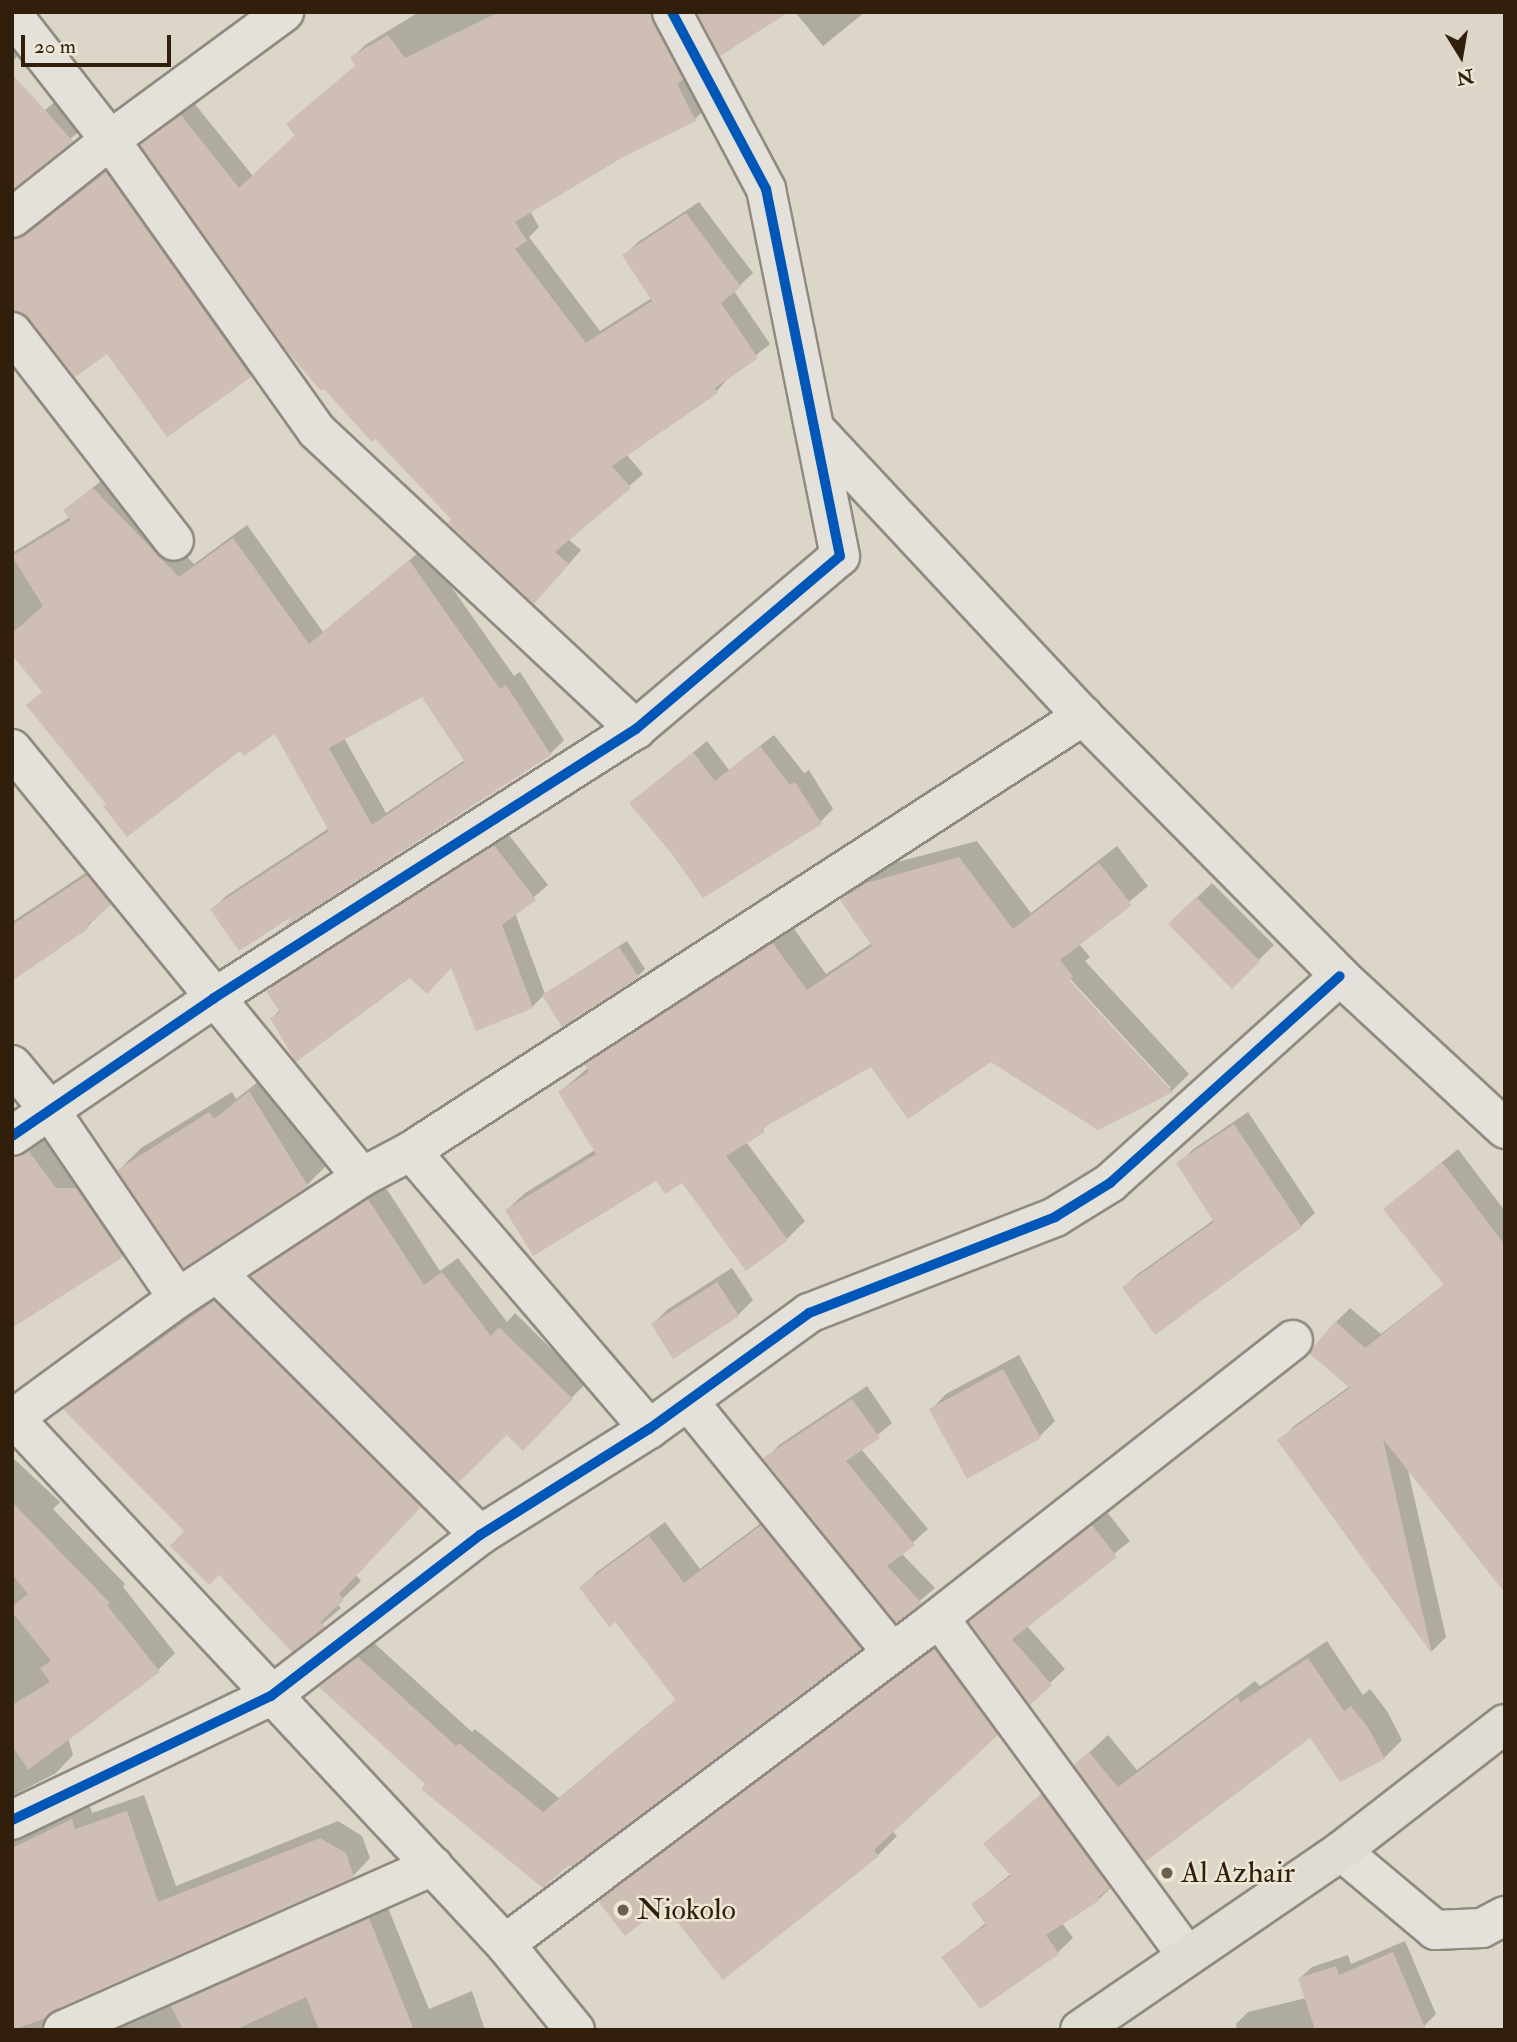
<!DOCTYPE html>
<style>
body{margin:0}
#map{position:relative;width:1517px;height:2042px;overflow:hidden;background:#dbd6c7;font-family:"IM FELL Double Pica",serif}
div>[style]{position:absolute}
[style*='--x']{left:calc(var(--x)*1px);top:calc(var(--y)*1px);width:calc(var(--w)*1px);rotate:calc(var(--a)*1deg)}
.shadow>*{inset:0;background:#0003}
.building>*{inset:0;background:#cebeb3}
.roads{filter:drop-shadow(2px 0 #908a80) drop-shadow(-2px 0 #908a80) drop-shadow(0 2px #908a80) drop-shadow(0 -2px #908a80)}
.minor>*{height:38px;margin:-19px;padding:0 19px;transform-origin:19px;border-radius:19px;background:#e4e1da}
.tertiary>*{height:38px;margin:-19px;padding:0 19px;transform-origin:19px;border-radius:19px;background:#e4e1da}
.primary>*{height:38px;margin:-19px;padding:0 19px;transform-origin:19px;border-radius:19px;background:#dfdcd3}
.cycleway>*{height:10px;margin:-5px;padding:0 5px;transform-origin:5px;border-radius:5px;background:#0057b8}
.dots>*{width:19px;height:19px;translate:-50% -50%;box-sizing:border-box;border:4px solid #ede7d5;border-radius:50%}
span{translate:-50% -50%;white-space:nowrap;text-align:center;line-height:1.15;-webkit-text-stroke:5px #ede7d5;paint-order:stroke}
.poi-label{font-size:30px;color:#311f0c}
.left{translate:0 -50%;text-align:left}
.frame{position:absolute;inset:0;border:14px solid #311f0c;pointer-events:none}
.north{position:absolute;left:1426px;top:21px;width:70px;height:70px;-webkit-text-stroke:5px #ede7d5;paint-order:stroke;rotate:169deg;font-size:19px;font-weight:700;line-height:28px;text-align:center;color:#311f0c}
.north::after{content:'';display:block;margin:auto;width:24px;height:32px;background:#311f0c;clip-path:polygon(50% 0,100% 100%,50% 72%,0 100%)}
.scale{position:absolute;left:21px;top:35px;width:150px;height:32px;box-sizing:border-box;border:4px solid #311f0c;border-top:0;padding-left:9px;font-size:21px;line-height:24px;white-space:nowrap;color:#311f0c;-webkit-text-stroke:5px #ede7d5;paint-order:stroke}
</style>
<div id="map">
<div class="shadow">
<i style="clip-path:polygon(419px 12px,667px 12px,708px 106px,695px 119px,622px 155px,530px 211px,539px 227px,529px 237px,600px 331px,652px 298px,625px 255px,638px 242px,699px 202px,753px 273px,734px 291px,770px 344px,729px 377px,717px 391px,626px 454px,643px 474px,568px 539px,581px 550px,547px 589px,454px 519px,143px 145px,194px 103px,253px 176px,297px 135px,357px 65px,352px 58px,365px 45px)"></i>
<i style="clip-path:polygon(795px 12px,865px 12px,823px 46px)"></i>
<i style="clip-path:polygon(12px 25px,28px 46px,12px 62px)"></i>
<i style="clip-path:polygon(61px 97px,87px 125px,12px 188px,12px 137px)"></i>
<i style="clip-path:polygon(121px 159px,265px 361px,250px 375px,167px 435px,107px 351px,12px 310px,12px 219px,32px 226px,42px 221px)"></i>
<i style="clip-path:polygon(evenodd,108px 475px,194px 564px,247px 525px,323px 632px,424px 548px,514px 676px,520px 672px,564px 740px,550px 754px,300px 911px,213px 909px,226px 896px,329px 828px,276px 731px,108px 804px,28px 706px,44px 690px,12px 652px,12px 553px,70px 517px,65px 511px,108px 475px,423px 694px,465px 760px,386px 813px,344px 738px,423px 694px)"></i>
<i style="clip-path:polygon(774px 735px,804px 773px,809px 770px,833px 809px,820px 822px,631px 803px,707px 741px,729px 770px)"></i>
<i style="clip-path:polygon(508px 834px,548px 885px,515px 913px,545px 994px,627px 941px,645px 969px,638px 976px,544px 995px,532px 1007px,452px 965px,272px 1018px,280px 1010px,268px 991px,281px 978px)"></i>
<i style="clip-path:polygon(evenodd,977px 841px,1031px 913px,1117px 846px,1148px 886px,1079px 944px,1090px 957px,1085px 961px,1189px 1074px,1172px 1091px,991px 1060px,871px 1065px,777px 1118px,746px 1142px,805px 1221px,787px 1239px,682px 1181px,657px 1179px,507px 1210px,525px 1193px,595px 1150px,560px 1092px,589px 1067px,587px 1065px,605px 1047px,792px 926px,826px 974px,872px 943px,842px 900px,860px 882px,886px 865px,977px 841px,1064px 972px,1171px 1088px,1166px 1088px,1061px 975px,1064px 972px)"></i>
<i style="clip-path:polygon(102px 862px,124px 889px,88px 926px,12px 968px,12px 922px)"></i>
<i style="clip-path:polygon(1212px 883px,1274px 945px,1232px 986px,1170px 924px)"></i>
<i style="clip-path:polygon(272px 1071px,329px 1163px,307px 1185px,119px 1170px,141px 1148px,232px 1092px,236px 1099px)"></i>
<i style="clip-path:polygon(1248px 1112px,1315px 1213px,1301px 1226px,1124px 1287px,1138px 1274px,1215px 1219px,1179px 1164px,1192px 1150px)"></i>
<i style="clip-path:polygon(44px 1137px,71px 1174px,137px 1241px,122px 1255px,12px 1326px,15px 1159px,30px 1143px)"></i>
<i style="clip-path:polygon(1458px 1149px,1505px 1211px,1505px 1590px,1407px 1466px,1446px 1637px,1432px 1651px,1280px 1441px,1294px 1426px,1350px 1386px,1336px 1322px,1350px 1308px,1381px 1334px,1445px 1284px,1385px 1209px)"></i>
<i style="clip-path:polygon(384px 1185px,440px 1271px,458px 1258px,507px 1322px,515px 1313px,586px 1383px,523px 1448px,507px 1433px,254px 1276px,269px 1261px)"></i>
<i style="clip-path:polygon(732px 1268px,753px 1300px,738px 1315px,653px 1324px,668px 1309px)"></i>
<i style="clip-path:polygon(232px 1284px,437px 1488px,356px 1575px,361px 1581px,337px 1604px,341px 1608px,292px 1650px,186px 1531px,65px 1409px,83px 1392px)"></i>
<i style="clip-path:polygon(1019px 1355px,1055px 1421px,1040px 1436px,968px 1476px,931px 1410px,946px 1394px)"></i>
<i style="clip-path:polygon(867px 1386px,892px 1423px,861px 1449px,928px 1529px,901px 1553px,935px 1588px,897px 1620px,766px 1459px,779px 1445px)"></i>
<i style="clip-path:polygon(12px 1457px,60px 1502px,53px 1509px,125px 1584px,123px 1587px,175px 1653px,158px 1670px,68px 1738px,73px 1755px,56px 1773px,12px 1796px)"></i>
<i style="clip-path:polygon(777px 1511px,875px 1632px,860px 1648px,571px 1865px,427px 1784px,321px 1687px,374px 1643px,472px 1732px,475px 1729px,559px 1798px,677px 1699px,615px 1620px,582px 1587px,597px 1572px,665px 1522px,700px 1569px)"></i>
<i style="clip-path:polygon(1107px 1512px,1130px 1541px,1026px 1625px,1065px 1669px,1030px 1702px,971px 1622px)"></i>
<i style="clip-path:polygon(954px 1631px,1015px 1715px,892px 1831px,897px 1836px,878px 1855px,723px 1977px,664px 1903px,600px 1902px,619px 1883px)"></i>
<i style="clip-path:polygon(1327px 1641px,1363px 1695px,1370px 1689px,1387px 1711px,1402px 1740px,1384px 1758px,1311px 1735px,1145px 1859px,1076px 1765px,1108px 1735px,1137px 1770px,1255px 1681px,1260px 1686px)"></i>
<i style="clip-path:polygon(1056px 1781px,1114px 1885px,1099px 1899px,1062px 1923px,1073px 1938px,1058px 1952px,980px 2007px,944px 1957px,986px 1923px,973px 1904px,1011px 1874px,985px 1844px)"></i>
<i style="clip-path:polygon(144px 1795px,176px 1886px,338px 1821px,362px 1836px,370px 1858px,353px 1876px,59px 2006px,59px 2021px,66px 2030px,12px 2030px,12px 1816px,88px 1800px,92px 1813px)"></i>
<i style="clip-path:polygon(386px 1903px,429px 2009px,472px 1991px,485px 2030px,99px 2030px)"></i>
<i style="clip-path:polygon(1405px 1941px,1436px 2014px,1424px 2026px,1411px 2030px,1237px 2030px,1236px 2024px,1248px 2012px,1306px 1998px,1300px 1978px,1312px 1967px,1348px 1955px,1351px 1964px)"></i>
</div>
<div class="building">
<i style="clip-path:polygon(499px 12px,650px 12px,683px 80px,677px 84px,696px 121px,623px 157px,515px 222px,527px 241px,515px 249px,586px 343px,652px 301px,622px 255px,686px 213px,741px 287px,721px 303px,758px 358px,715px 388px,718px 393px,612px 466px,631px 488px,555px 552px,569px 564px,534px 604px,448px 523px,451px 519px,375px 439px,372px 442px,324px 389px,321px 391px,287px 351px,140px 145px,181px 115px,239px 188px,295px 135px,286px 124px,355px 66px,350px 57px,388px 35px,405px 58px)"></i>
<i style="clip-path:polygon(697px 12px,789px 12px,720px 56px)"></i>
<i style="clip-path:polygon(12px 74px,73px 141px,12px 190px)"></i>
<i style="clip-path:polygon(106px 172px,251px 377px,167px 437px,107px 354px,75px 377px,29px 319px,12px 311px,12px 239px,26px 235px)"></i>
<i style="clip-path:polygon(evenodd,93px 488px,179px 577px,233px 538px,309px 644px,409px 560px,500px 689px,506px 685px,551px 755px,283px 928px,293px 916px,239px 951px,210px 909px,329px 831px,275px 734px,244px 756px,240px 751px,127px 837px,103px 806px,106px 804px,26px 705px,42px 692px,12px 655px,12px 633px,43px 606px,12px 556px,71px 520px,63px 510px,93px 488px,422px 697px,465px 762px,372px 825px,329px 748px,422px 697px)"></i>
<i style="clip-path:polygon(760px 746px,790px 785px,795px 782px,822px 824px,703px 898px,672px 854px,629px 803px,693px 752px,715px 781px)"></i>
<i style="clip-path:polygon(494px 845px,536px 900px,502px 925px,533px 1008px,476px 1031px,451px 968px,427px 994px,410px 978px,296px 1062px,270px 1018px,280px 1012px,266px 991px)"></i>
<i style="clip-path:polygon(959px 857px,1013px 929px,1099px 863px,1132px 905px,1060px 960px,1073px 976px,1069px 980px,1173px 1092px,1098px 1130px,991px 1062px,908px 1119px,871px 1067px,763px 1128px,765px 1132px,726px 1156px,788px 1240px,746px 1271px,682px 1183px,665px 1194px,656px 1181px,533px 1256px,505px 1210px,596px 1154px,558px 1092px,589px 1072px,585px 1064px,773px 943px,807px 990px,872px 946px,840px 900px,866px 883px)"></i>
<i style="clip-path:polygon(87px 875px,111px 905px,87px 925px,89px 928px,12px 981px,12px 925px)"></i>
<i style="clip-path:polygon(1196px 897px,1260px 961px,1232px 989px,1168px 924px)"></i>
<i style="clip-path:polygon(619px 947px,639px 977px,562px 1027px,542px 995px)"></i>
<i style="clip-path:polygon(249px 1091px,308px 1186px,184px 1268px,117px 1170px,209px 1112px,214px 1119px)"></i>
<i style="clip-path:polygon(1234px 1124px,1302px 1227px,1155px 1335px,1122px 1287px,1214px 1222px,1176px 1163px)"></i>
<i style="clip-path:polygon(29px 1151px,56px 1188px,76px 1188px,123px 1257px,12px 1328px,12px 1158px)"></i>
<i style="clip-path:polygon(1442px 1162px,1505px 1245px,1505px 1593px,1383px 1439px,1432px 1654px,1277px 1440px,1350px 1388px,1309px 1353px,1335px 1321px,1365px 1348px,1444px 1285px,1383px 1209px)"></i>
<i style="clip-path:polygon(368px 1199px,424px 1285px,442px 1272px,491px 1336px,499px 1327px,573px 1399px,523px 1451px,507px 1435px,458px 1483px,251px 1276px)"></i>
<i style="clip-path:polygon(717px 1282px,739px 1316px,673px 1359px,651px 1324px)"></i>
<i style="clip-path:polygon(214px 1301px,421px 1507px,339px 1594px,344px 1600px,320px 1622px,325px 1627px,292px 1652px,219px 1575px,209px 1585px,170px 1546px,184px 1531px,63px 1409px)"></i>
<i style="clip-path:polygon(1003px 1369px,1041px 1438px,967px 1479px,929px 1409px)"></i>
<i style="clip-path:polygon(852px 1399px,880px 1438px,846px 1461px,915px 1545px,887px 1566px,922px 1603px,896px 1623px,763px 1458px)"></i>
<i style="clip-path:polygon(12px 1502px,110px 1603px,107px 1605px,160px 1672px,28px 1770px,12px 1745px,12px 1705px,50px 1682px,40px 1668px,51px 1661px,12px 1612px,12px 1607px,28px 1594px,12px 1574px)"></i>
<i style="clip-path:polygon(761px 1525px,861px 1649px,571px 1867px,569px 1865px,543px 1888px,421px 1789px,425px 1784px,319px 1687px,358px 1657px,456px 1746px,459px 1743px,543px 1812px,676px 1700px,615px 1622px,609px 1627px,579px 1587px,649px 1536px,684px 1583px)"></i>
<i style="clip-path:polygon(1092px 1525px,1117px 1557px,1012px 1639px,1052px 1685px,1030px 1705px,969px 1622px)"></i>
<i style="clip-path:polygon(934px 1649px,998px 1735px,874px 1850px,879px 1856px,723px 1980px,664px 1905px,625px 1936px,598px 1901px)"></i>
<i style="clip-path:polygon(1308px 1658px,1344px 1711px,1351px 1706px,1369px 1729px,1385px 1759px,1340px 1782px,1310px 1738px,1145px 1862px,1074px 1765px,1089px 1752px,1118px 1787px,1237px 1697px,1241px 1702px)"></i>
<i style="clip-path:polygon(1041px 1794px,1110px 1888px,1098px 1897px,1100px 1900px,1046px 1935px,1059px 1954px,980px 2009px,941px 1957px,986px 1925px,971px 1904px,1011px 1876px,983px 1844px)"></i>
<i style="clip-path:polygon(127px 1811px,158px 1902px,320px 1838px,346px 1853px,354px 1877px,54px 2010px,44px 2019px,12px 2030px,12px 1848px,72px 1819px,75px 1829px)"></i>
<i style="clip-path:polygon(369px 1918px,414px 2030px,319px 2030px,306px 1997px,235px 2030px,183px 2030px,171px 2006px)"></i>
<i style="clip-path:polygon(1393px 1952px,1426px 2030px,1315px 2030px,1298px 1978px,1336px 1966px,1339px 1975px)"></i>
</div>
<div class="roads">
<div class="minor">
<i style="--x:12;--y:14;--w:160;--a:52.1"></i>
<i style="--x:110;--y:140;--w:357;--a:54.6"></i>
<i style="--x:317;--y:431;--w:437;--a:43.1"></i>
<i style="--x:12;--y:218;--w:125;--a:-38.5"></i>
<i style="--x:110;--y:140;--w:216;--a:-36.3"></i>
<i style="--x:12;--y:332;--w:264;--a:52.2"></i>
<i style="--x:815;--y:429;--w:393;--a:47"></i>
<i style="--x:1083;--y:716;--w:366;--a:45.3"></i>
<i style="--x:1340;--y:976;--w:225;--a:42.8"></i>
<i style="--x:12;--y:749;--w:553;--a:50.73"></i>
<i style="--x:12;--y:1065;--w:61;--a:50.3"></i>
<i style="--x:51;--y:1112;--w:225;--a:55.7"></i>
<i style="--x:12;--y:1136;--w:245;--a:-34.3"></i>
<i style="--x:214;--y:998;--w:500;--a:-32.52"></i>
<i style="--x:636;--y:729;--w:267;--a:-40.3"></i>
<i style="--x:840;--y:556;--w:374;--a:-101.4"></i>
<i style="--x:766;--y:189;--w:200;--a:-118"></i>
<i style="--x:411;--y:1151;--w:366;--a:49.4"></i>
<i style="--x:217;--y:1273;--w:371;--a:44.9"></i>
<i style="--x:688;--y:1401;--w:323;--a:50.9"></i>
<i style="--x:14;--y:1418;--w:203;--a:-36.2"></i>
<i style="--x:178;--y:1298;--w:220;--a:-33.3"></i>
<i style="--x:362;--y:1177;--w:55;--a:-28"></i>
<i style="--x:411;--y:1151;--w:801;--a:-32.92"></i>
<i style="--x:939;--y:1618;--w:419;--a:53.7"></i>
<i style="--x:12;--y:1820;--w:287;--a:-25.6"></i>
<i style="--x:271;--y:1696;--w:264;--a:-37.6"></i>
<i style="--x:480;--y:1535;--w:199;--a:-32.1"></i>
<i style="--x:649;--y:1429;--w:198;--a:-35.9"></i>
<i style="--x:809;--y:1313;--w:264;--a:-21.3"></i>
<i style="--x:1055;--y:1217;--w:65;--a:-31.7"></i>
<i style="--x:1110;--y:1183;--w:309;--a:-42"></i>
<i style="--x:1341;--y:1851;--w:123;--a:40"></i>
<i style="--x:1435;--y:1930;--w:47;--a:-2.4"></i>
<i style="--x:1482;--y:1928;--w:26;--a:-28"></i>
<i style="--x:505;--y:1944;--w:523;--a:-36.91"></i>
<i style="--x:923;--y:1630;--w:470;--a:-38.1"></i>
<i style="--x:63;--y:2030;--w:405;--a:-23.9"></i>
</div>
<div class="tertiary">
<i style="--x:12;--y:1416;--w:722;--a:46.96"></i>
<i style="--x:505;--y:1944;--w:111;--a:50.9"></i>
</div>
<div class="primary">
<i style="--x:1080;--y:2030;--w:316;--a:-34.4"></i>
<i style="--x:1341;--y:1851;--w:207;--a:-37.8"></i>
</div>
</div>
<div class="cycleway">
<i style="--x:12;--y:1136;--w:245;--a:-34.3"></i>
<i style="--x:214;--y:998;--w:500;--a:-32.52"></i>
<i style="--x:636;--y:729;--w:267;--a:-40.3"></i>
<i style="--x:840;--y:556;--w:374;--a:-101.4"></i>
<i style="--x:766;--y:189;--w:200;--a:-118"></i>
<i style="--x:12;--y:1820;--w:287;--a:-25.6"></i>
<i style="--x:271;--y:1696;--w:264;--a:-37.6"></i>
<i style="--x:480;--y:1535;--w:199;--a:-32.1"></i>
<i style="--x:649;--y:1429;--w:198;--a:-35.9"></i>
<i style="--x:809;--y:1313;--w:264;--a:-21.3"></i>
<i style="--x:1055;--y:1217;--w:65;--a:-31.7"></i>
<i style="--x:1110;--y:1183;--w:309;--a:-42"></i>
</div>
<div class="dots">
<i style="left:1167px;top:1873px;background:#6c5f4d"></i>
<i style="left:623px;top:1910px;background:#6c5f4d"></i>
</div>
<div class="poi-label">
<span class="left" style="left:1181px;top:1873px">Al Azhair</span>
<span class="left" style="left:637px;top:1910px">Niokolo</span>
</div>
<div class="frame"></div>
<div class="north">N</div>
<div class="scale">20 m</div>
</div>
